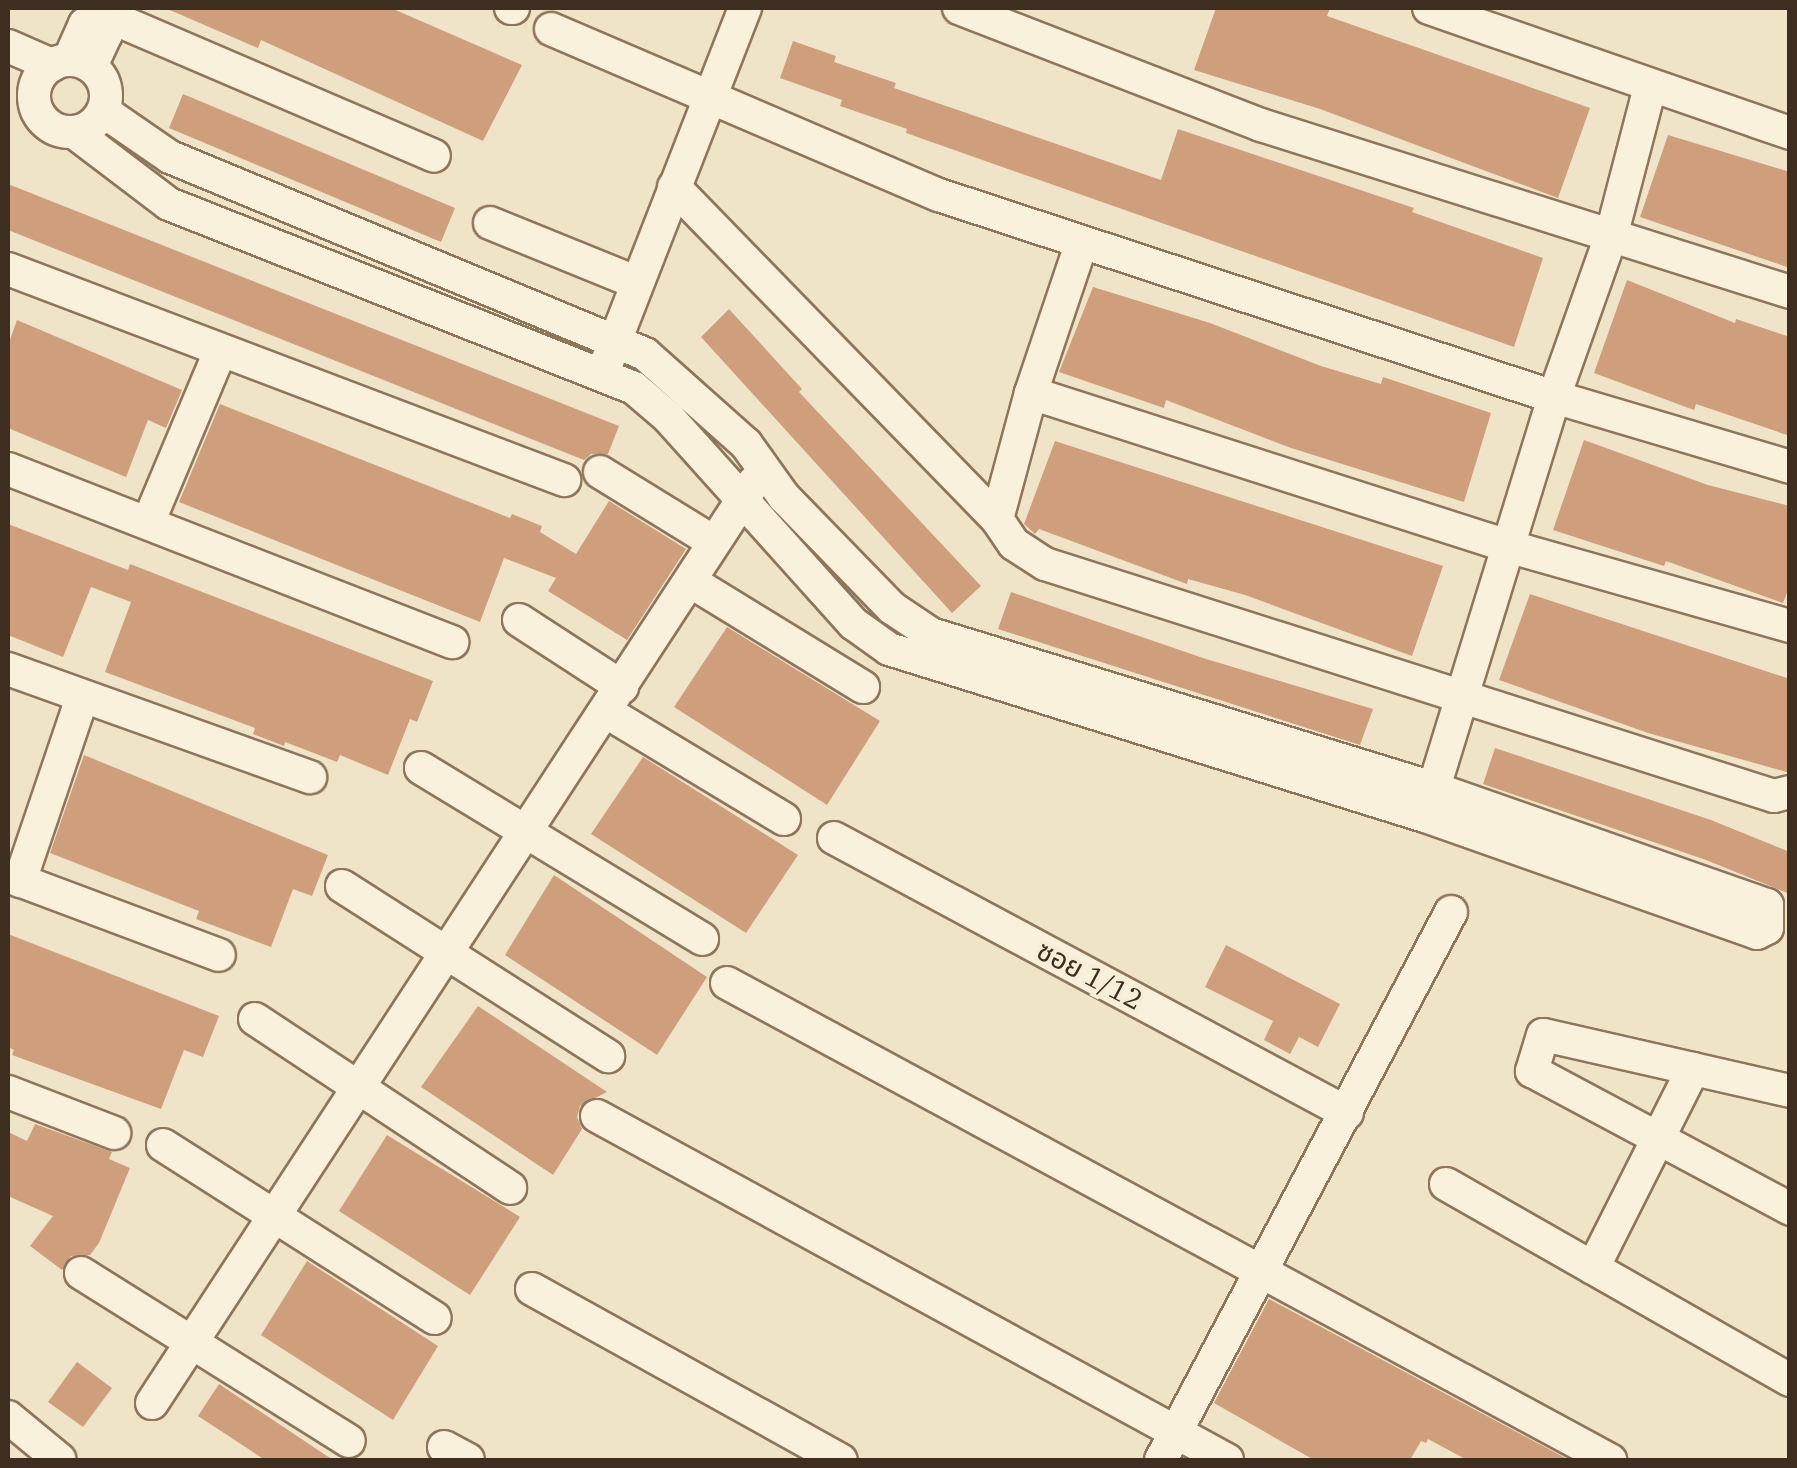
<!DOCTYPE html>
<meta charset="utf-8">
<style>
body{margin:0}
#map{position:relative;width:1797px;height:1468px;overflow:hidden;background:#f0e4c8;font-family:"IBM Plex Serif","Noto Sans Thai",serif}
div>[style]{position:absolute}
[style*='--x']{left:calc(var(--x)*1px);top:calc(var(--y)*1px);width:calc(var(--w)*1px);rotate:calc(var(--a)*1deg)}
.building>*{inset:0;background:#cf9f7d}
.roads{filter:drop-shadow(2px 0 #8d765c) drop-shadow(-2px 0 #8d765c) drop-shadow(0 2px #8d765c) drop-shadow(0 -2px #8d765c)}
.street>*{height:32px;margin:-16px;padding:0 16px;transform-origin:16px;border-radius:16px;background:#faf1dc}
.street>.ring{margin:-16px;padding:0;box-sizing:content-box;background:none;border:32px solid #faf1dc;border-radius:50%}
span{translate:-50% -50%;white-space:nowrap;text-align:center;line-height:1.15;-webkit-text-stroke:8px #f7eed8;paint-order:stroke}
.street-label{font-size:28px;color:#3d2e20}
.frame{position:absolute;inset:0;border:10px solid #3d2e20;pointer-events:none}
</style>
<div id="map">
<div class="building">
<i style="clip-path:polygon(165px 8px,391px 8px,522px 65px,483px 141px,261px 40px,258px 48px)"></i>
<i style="clip-path:polygon(1216px 8px,1330px 8px,1327px 16px,1590px 108px,1558px 198px,1320px 109px,1194px 70px)"></i>
<i style="clip-path:polygon(793px 41px,836px 56px,834px 62px,896px 83px,894px 88px,1161px 180px,1178px 129px,1414px 208px,1412px 212px,1543px 258px,1514px 347px,906px 133px,907px 129px,840px 106px,842px 100px,780px 78px)"></i>
<i style="clip-path:polygon(183px 94px,455px 208px,441px 242px,169px 128px)"></i>
<i style="clip-path:polygon(1668px 135px,1790px 172px,1790px 268px,1640px 217px)"></i>
<i style="clip-path:polygon(8px 184px,619px 426px,608px 454px,591px 454px,584px 460px,8px 230px)"></i>
<i style="clip-path:polygon(1627px 280px,1735px 323px,1736px 319px,1790px 337px,1790px 436px,1696px 404px,1694px 410px,1594px 373px)"></i>
<i style="clip-path:polygon(1093px 287px,1210px 323px,1321px 366px,1381px 384px,1383px 377px,1491px 413px,1464px 502px,1291px 448px,1166px 400px,1164px 408px,1059px 372px)"></i>
<i style="clip-path:polygon(729px 309px,802px 389px,799px 392px,981px 586px,952px 613px,701px 337px)"></i>
<i style="clip-path:polygon(17px 320px,182px 390px,166px 428px,148px 420px,126px 477px,8px 428px,8px 345px)"></i>
<i style="clip-path:polygon(220px 404px,510px 518px,512px 514px,542px 526px,540px 532px,576px 554px,609px 501px,686px 549px,627px 640px,548px 591px,556px 578px,504px 558px,480px 622px,179px 502px)"></i>
<i style="clip-path:polygon(1584px 440px,1708px 485px,1790px 506px,1790px 585px,1783px 603px,1666px 561px,1664px 566px,1553px 530px)"></i>
<i style="clip-path:polygon(1055px 441px,1443px 566px,1412px 656px,1245px 595px,1188px 579px,1187px 584px,1039px 529px,1035px 534px,1024px 524px)"></i>
<i style="clip-path:polygon(8px 524px,128px 570px,130px 564px,433px 681px,417px 722px,410px 719px,388px 775px,340px 755px,337px 762px,285px 742px,284px 746px,253px 734px,255px 728px,105px 672px,131px 602px,91px 587px,63px 657px,8px 635px)"></i>
<i style="clip-path:polygon(1011px 592px,1203px 658px,1373px 709px,1360px 745px,998px 629px)"></i>
<i style="clip-path:polygon(1530px 594px,1790px 679px,1790px 773px,1648px 733px,1499px 680px)"></i>
<i style="clip-path:polygon(727px 627px,880px 721px,827px 805px,674px 707px)"></i>
<i style="clip-path:polygon(1495px 748px,1711px 820px,1790px 852px,1790px 894px,1706px 860px,1483px 784px)"></i>
<i style="clip-path:polygon(84px 755px,328px 855px,312px 896px,293px 889px,271px 947px,196px 919px,199px 911px,50px 853px)"></i>
<i style="clip-path:polygon(643px 757px,798px 855px,746px 933px,591px 834px)"></i>
<i style="clip-path:polygon(554px 875px,707px 977px,657px 1055px,505px 955px)"></i>
<i style="clip-path:polygon(8px 934px,219px 1016px,203px 1057px,184px 1050px,161px 1109px,12px 1055px,14px 1050px,8px 1047px)"></i>
<i style="clip-path:polygon(1226px 945px,1340px 1004px,1318px 1047px,1299px 1037px,1290px 1054px,1264px 1040px,1273px 1021px,1205px 987px)"></i>
<i style="clip-path:polygon(478px 1006px,607px 1092px,580px 1106px,577px 1117px,582px 1129px,553px 1175px,421px 1087px)"></i>
<i style="clip-path:polygon(35px 1124px,112px 1152px,109px 1159px,130px 1168px,99px 1243px,90px 1255px,71px 1256px,62px 1270px,30px 1246px,53px 1216px,8px 1196px,8px 1132px,27px 1141px)"></i>
<i style="clip-path:polygon(387px 1135px,520px 1217px,470px 1295px,339px 1211px)"></i>
<i style="clip-path:polygon(307px 1261px,438px 1346px,393px 1420px,261px 1335px)"></i>
<i style="clip-path:polygon(1269px 1299px,1569px 1460px,1467px 1460px,1428px 1439px,1426px 1443px,1421px 1441px,1410px 1460px,1314px 1460px,1214px 1403px)"></i>
<i style="clip-path:polygon(77px 1362px,112px 1388px,83px 1427px,48px 1402px)"></i>
<i style="clip-path:polygon(219px 1384px,333px 1460px,265px 1460px,198px 1416px)"></i>
</div>
<div class="roads">
<div class="street">
<i style="--x:104;--y:8;--w:6;--a:121"></i>
<i style="--x:101;--y:13;--w:362;--a:23.2"></i>
<i style="--x:511;--y:8;--w:2;--a:0"></i>
<i style="--x:959;--y:8;--w:324;--a:21.2"></i>
<i style="--x:1261;--y:125;--w:555;--a:17.52"></i>
<i style="--x:1429;--y:8;--w:382;--a:19.1"></i>
<i style="--x:551;--y:29;--w:422;--a:23.2"></i>
<i style="--x:939;--y:195;--w:647;--a:18.18"></i>
<i style="--x:1554;--y:397;--w:246;--a:16.5"></i>
<i style="--x:8;--y:46;--w:48;--a:23.4"></i>
<i style="--x:69;--y:60;--w:39;--a:-66"></i>
<i style="--x:85;--y:24;--w:19;--a:-35"></i>
<i style="--x:101;--y:13;--w:22;--a:77"></i>
<i style="--x:106;--y:34;--w:35;--a:115"></i>
<i class="ring" style="left:34px;top:60px;width:40px;height:40px"></i>
<i style="--x:74;--y:132;--w:119;--a:37.2"></i>
<i style="--x:169;--y:204;--w:500;--a:21.59"></i>
<i style="--x:634;--y:388;--w:45;--a:40.5"></i>
<i style="--x:668;--y:417;--w:278;--a:48.1"></i>
<i style="--x:854;--y:624;--w:43;--a:35.5"></i>
<i style="--x:889;--y:649;--w:561;--a:17.31"></i>
<i style="--x:1425;--y:816;--w:352;--a:19.4"></i>
<i style="--x:1757;--y:933;--w:11;--a:-27"></i>
<i style="--x:1767;--y:928;--w:23;--a:-90"></i>
<i style="--x:1767;--y:905;--w:354;--a:-160.7"></i>
<i style="--x:1433;--y:788;--w:525;--a:-162.95"></i>
<i style="--x:931;--y:634;--w:47;--a:-146.3"></i>
<i style="--x:892;--y:608;--w:155;--a:-134.2"></i>
<i style="--x:784;--y:497;--w:65;--a:-125.6"></i>
<i style="--x:746;--y:444;--w:135;--a:-138.3"></i>
<i style="--x:645;--y:354;--w:514;--a:-157.47"></i>
<i style="--x:170;--y:157;--w:81;--a:-145.5"></i>
<i style="--x:674;--y:187;--w:463;--a:45.8"></i>
<i style="--x:997;--y:519;--w:30;--a:56"></i>
<i style="--x:1014;--y:544;--w:37;--a:33"></i>
<i style="--x:1045;--y:564;--w:765;--a:17.65"></i>
<i style="--x:1774;--y:796;--w:16;--a:-14"></i>
<i style="--x:490;--y:223;--w:157;--a:22.1"></i>
<i style="--x:8;--y:269;--w:595;--a:20.78"></i>
<i style="--x:607;--y:362;--w:380;--a:-68.7"></i>
<i style="--x:1031;--y:393;--w:500;--a:17.8"></i>
<i style="--x:1507;--y:546;--w:294;--a:15.8"></i>
<i style="--x:8;--y:469;--w:477;--a:21.3"></i>
<i style="--x:600;--y:472;--w:132;--a:31.6"></i>
<i style="--x:997;--y:519;--w:131;--a:-74.9"></i>
<i style="--x:1031;--y:393;--w:157;--a:-71.4"></i>
<i style="--x:148;--y:523;--w:186;--a:-67.2"></i>
<i style="--x:690;--y:581;--w:203;--a:31.5"></i>
<i style="--x:519;--y:620;--w:123;--a:33"></i>
<i style="--x:8;--y:669;--w:321;--a:19.7"></i>
<i style="--x:605;--y:711;--w:209;--a:31.1"></i>
<i style="--x:421;--y:768;--w:329;--a:31.3"></i>
<i style="--x:1428;--y:807;--w:429;--a:-72.9"></i>
<i style="--x:1554;--y:397;--w:174;--a:-70.5"></i>
<i style="--x:1612;--y:233;--w:151;--a:-75.4"></i>
<i style="--x:834;--y:838;--w:582;--a:28.19"></i>
<i style="--x:8;--y:876;--w:225;--a:20.5"></i>
<i style="--x:20;--y:881;--w:193;--a:-71.3"></i>
<i style="--x:342;--y:886;--w:316;--a:32.6"></i>
<i style="--x:727;--y:983;--w:1004;--a:28.38"></i>
<i style="--x:255;--y:1019;--w:306;--a:33.5"></i>
<i style="--x:1790;--y:1091;--w:253;--a:-167.2"></i>
<i style="--x:1543;--y:1035;--w:38;--a:107"></i>
<i style="--x:1532;--y:1071;--w:293;--a:28.1"></i>
<i style="--x:8;--y:1092;--w:114;--a:21.1"></i>
<i style="--x:597;--y:1116;--w:718;--a:28.64"></i>
<i style="--x:163;--y:1145;--w:322;--a:32.5"></i>
<i style="--x:1446;--y:1184;--w:396;--a:29.7"></i>
<i style="--x:1593;--y:1268;--w:223;--a:-63.3"></i>
<i style="--x:81;--y:1273;--w:316;--a:32.1"></i>
<i style="--x:532;--y:1289;--w:353;--a:29"></i>
<i style="--x:152;--y:1403;--w:1100;--a:-56.83"></i>
<i style="--x:8;--y:1417;--w:67;--a:39.6"></i>
<i style="--x:444;--y:1447;--w:27;--a:28"></i>
<i style="--x:1161;--y:1460;--w:620;--a:-62.11"></i>
</div>
</div>
<div class="street-label">
<span style="left:1090px;top:975px;rotate:28deg">ซอย 1/12</span>
</div>
<div class="frame"></div>
</div>
